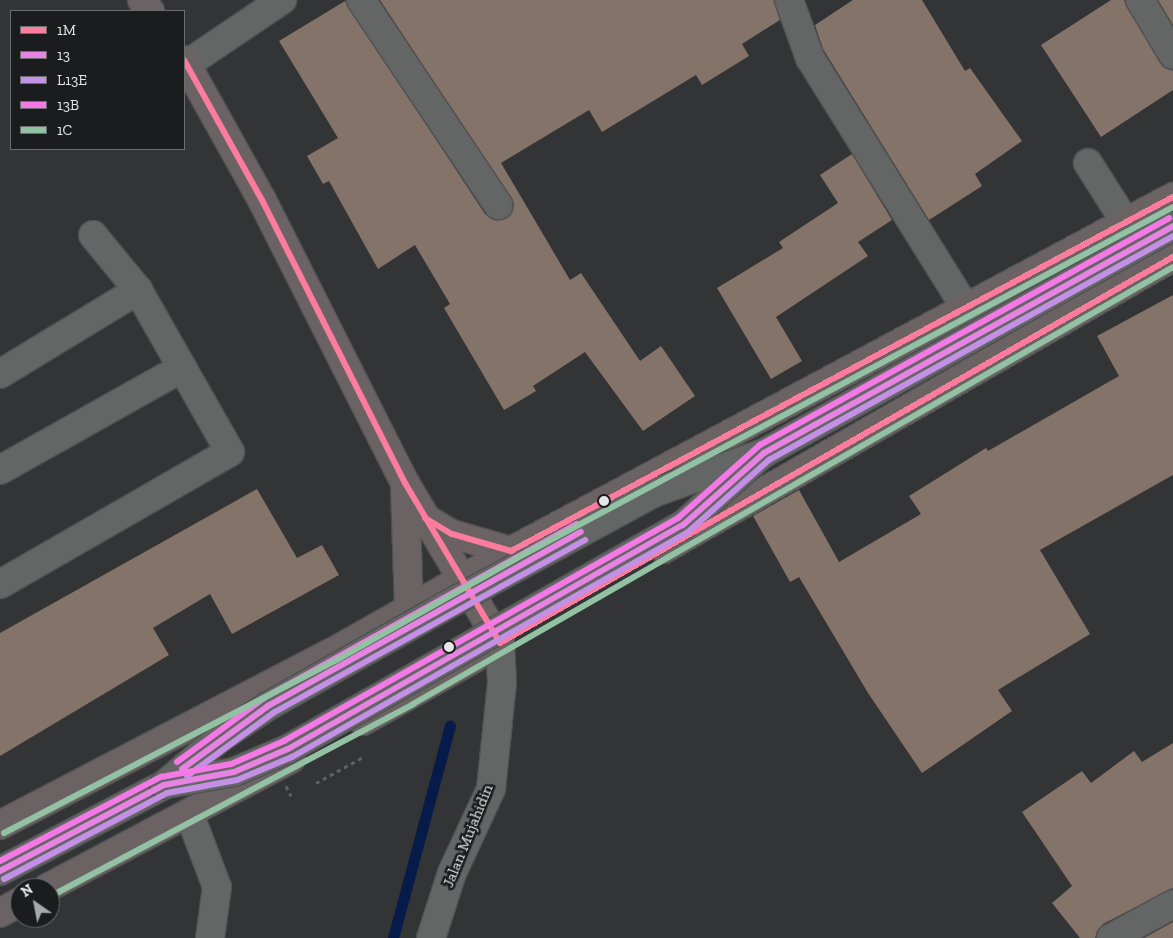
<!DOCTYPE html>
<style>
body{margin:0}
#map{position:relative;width:1173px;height:938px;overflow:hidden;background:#333435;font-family:"Zilla Slab",serif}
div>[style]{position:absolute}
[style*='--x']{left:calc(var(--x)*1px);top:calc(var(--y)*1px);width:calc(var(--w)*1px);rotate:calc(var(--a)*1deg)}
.stream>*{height:11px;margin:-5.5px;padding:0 5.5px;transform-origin:5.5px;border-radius:5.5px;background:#061b49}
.building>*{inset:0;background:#837369}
.path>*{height:3px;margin-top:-1.5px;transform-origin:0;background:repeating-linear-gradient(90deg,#616263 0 4px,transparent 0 8px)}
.roads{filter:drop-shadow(1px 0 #505152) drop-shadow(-1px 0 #505152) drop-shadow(0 1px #505152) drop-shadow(0 -1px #505152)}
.minor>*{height:28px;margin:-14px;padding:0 14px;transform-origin:14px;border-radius:14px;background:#646565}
.major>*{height:28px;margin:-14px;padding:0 14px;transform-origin:14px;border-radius:14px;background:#6b6264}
.path-bridge>*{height:3px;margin-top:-1.5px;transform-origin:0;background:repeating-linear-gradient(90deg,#616263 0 4px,transparent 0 8px)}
.bridges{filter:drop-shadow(1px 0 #505152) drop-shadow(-1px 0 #505152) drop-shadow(0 1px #505152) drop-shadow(0 -1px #505152)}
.minor-bridge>*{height:28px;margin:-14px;padding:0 14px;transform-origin:14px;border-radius:14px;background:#646565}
.bus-1>*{height:6px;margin:-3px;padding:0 3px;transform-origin:3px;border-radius:3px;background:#fd7c9d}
.bus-2>*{height:6px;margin:-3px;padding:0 3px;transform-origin:3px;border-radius:3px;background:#e783e2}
.bus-3>*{height:6px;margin:-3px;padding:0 3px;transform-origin:3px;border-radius:3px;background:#c390e5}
.bus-4>*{height:6px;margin:-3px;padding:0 3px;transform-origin:3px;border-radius:3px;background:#f478e5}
.bus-5>*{height:6px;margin:-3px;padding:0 3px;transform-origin:3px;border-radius:3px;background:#93c1a4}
.dots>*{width:14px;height:14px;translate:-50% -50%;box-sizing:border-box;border:2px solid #1b1c1d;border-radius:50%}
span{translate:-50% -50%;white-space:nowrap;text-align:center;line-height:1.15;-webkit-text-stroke:5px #1b1c1d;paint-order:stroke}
.street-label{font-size:16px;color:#e4e6e7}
.legend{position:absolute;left:10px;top:10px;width:175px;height:140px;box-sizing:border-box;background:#1b1c1d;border:1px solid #6b6d6e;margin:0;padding:6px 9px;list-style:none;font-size:15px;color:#e4e6e7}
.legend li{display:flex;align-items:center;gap:10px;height:25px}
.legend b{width:25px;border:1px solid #6b6d6e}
.north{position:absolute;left:10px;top:878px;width:50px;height:50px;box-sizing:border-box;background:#1b1c1d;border:1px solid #6b6d6e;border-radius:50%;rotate:327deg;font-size:14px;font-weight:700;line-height:20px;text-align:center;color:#e4e6e7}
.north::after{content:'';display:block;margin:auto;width:18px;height:22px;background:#a6a8a9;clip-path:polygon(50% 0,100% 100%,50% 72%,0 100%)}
</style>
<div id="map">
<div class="stream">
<i style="--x:393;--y:938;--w:220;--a:-75"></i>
</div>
<div class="building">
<i style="clip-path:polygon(380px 0,774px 0,780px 20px,742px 44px,749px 56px,702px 85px,696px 75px,602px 132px,589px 110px,501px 163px,570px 280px,581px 273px,640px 361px,661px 346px,695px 396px,643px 431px,585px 352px,533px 386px,536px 391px,504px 410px,444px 308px,450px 304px,415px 245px,378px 269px,329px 181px,323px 184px,307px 156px,338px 138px,279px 41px,345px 1px,485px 214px,500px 220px,507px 218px,514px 204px)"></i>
<i style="clip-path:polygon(853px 0,922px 0,965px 71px,970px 68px,1022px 141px,975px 174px,982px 186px,929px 220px,823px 49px,815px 25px)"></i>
<i style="clip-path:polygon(1111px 0,1124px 0,1160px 63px,1173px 71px,1173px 90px,1101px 137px,1041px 45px)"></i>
<i style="clip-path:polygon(1158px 0,1173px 0,1173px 25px)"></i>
<i style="clip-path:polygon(852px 154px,892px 220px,858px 242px,868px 256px,776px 317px,802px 361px,771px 379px,717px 288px,783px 248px,779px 242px,838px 203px,820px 175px)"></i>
<i style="clip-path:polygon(1173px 295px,1173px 475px,1040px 550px,1090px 634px,998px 690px,1012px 711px,922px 773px,868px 693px,799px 577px,790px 582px,753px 516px,799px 490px,839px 562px,921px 514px,909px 496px,986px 448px,988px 451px,1119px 376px,1097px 336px)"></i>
<i style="clip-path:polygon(257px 489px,297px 558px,322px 545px,339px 575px,232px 634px,210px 594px,153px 628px,169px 655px,0 756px,0 633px)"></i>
<i style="clip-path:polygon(1173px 743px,1173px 888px,1103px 924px,1095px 938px,1080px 938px,1052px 903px,1072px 886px,1022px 812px,1082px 771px,1091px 783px,1134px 751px,1142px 762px)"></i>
<i style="clip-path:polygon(1173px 922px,1173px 938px,1144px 938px)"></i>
</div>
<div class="path">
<i style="--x:316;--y:783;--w:56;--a:-28.9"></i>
</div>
<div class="roads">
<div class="minor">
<i style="--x:361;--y:0;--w:247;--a:56.2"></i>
<i style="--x:789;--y:0;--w:62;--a:70.1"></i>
<i style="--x:810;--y:58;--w:293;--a:58.1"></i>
<i style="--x:1140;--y:0;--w:64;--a:59"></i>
<i style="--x:187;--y:64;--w:115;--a:-34"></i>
<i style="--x:1088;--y:163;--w:71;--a:57.7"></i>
<i style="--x:93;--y:235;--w:71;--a:50.7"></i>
<i style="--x:0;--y:374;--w:162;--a:-31.3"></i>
<i style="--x:138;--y:290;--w:186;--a:60.4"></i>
<i style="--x:230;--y:452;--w:265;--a:150.1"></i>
<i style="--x:0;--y:470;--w:209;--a:-29.3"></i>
<i style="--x:189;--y:813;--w:79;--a:69.3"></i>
<i style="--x:217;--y:887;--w:51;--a:97.8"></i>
<i style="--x:0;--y:871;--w:185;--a:-27.7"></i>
<i style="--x:431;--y:938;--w:68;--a:-72.1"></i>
<i style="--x:452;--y:873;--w:93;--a:-65.1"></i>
<i style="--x:491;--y:789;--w:108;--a:-84.1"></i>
<i style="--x:502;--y:682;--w:39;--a:-93"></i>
<i style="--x:1111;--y:938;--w:71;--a:-28.7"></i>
</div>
<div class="major">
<i style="--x:142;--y:0;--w:14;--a:54"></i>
<i style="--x:184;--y:60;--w:160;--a:60.9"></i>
<i style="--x:262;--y:200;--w:317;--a:63.2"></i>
<i style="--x:405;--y:483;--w:186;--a:59.3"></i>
<i style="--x:405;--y:487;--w:122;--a:88.1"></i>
<i style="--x:425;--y:518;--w:31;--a:31"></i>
<i style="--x:452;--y:534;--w:61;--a:16.1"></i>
<i style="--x:664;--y:549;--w:587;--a:-29.84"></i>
<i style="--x:363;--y:721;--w:129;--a:-29.4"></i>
<i style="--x:0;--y:825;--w:373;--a:-27.5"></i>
<i style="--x:331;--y:653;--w:207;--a:-29.5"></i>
<i style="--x:511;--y:551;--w:751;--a:-28.14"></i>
<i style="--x:47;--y:888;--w:276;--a:-27.9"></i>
<i style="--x:0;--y:913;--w:23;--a:-29"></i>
</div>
</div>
<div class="path-bridge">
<i style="--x:286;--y:786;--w:11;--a:63"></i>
</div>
<div class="bridges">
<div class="minor-bridge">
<i style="--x:166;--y:784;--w:69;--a:-10"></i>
<i style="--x:234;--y:772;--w:59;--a:-23.1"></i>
<i style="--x:288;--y:749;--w:454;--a:-29.6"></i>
<i style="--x:683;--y:525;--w:105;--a:-41.9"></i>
<i style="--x:164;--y:785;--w:73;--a:-40"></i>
<i style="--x:220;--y:738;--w:58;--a:-33.7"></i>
<i style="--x:268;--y:706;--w:220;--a:-29.4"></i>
<i style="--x:460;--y:598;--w:220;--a:-28.5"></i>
<i style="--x:653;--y:493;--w:118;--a:-19.8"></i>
<i style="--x:764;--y:453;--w:468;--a:-29"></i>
</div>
</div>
<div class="bus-1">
<i style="--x:184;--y:60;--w:160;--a:60.9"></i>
<i style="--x:262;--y:200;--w:317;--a:63.2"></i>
<i style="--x:405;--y:483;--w:186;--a:59.3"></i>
<i style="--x:500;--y:643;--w:776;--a:-29.84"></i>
<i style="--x:425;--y:518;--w:31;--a:31"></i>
<i style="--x:452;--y:534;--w:61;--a:16.1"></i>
<i style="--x:511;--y:551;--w:751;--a:-28.14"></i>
</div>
<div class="bus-2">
<i style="--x:182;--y:769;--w:107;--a:-36.2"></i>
<i style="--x:268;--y:706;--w:358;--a:-29.1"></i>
<i style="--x:0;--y:871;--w:185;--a:-27.7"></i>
<i style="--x:164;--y:785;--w:71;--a:-10.5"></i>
<i style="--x:234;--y:772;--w:59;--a:-23.1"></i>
<i style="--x:288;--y:749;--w:454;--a:-29.6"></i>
<i style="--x:683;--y:525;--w:108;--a:-41.6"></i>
<i style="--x:764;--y:453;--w:468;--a:-29"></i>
</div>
<div class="bus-3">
<i style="--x:187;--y:776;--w:107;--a:-36.2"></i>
<i style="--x:273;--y:713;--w:357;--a:-29"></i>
<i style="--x:4;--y:879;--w:184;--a:-27.8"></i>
<i style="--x:167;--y:793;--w:71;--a:-10.5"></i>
<i style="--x:237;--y:780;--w:60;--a:-22.7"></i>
<i style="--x:292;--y:757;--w:454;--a:-29.6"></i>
<i style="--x:687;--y:533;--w:110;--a:-41.7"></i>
<i style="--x:769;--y:460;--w:462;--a:-29"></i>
</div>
<div class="bus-4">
<i style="--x:177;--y:762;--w:108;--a:-36.3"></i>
<i style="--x:264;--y:698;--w:358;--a:-29.1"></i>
<i style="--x:0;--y:861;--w:182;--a:-27.6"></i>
<i style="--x:161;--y:777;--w:71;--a:-10.5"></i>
<i style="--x:231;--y:764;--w:58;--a:-23.5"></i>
<i style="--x:284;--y:741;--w:453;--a:-29.5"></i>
<i style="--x:678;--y:518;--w:110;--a:-41.7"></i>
<i style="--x:760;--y:445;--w:468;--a:-29"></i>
</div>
<div class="bus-5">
<i style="--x:4;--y:833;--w:373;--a:-27.5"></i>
<i style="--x:335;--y:661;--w:207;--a:-29.5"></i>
<i style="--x:515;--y:559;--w:746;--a:-28.14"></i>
<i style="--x:51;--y:896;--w:410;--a:-27.9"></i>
<i style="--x:413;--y:704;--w:877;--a:-29.9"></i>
</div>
<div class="dots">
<i style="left:604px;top:501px;background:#e4e6e7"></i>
<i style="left:449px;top:647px;background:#e4e6e7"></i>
</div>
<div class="street-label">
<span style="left:468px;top:836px;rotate:-68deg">Jalan Mujahidin</span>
</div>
<ul class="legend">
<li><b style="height:6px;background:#fd7c9d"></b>1M</li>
<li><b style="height:6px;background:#e783e2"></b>13</li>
<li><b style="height:6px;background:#c390e5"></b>L13E</li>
<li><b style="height:6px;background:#f478e5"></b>13B</li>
<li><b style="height:6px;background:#93c1a4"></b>1C</li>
</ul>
<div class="north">N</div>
</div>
